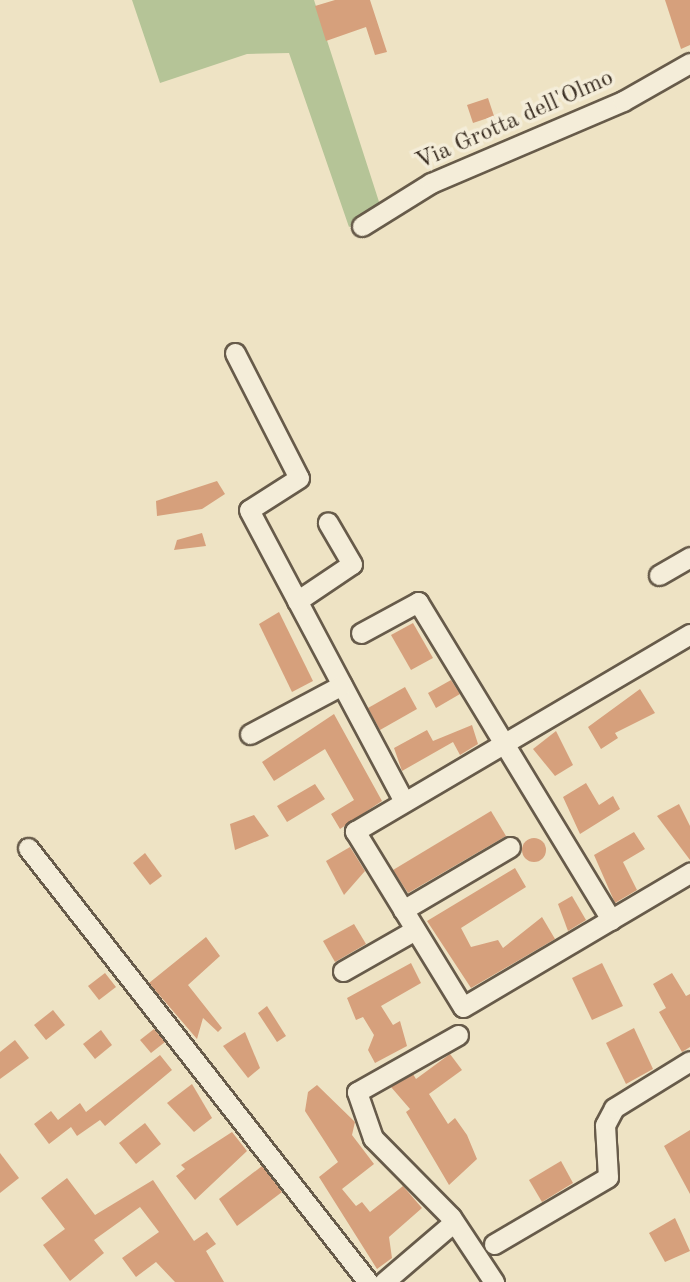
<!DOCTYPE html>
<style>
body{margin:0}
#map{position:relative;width:690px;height:1282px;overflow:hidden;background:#eee3c4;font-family:"Old Standard TT",serif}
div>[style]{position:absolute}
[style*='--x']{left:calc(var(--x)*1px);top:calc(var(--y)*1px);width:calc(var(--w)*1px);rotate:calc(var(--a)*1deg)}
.green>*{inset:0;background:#b5c497}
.building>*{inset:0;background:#d6a07c}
.round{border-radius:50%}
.roads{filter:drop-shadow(2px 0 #675b4a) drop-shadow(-2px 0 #675b4a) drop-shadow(0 2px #675b4a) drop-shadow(0 -2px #675b4a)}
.minor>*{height:19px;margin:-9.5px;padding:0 9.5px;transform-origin:9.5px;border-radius:9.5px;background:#f4edd9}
span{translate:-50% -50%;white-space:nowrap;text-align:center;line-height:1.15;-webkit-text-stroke:7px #f4edd9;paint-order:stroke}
.street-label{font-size:24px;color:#3a2e22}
</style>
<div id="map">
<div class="green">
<i style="clip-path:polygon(132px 0,314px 0,381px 208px,349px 227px,289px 53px,247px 54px,160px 83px)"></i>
</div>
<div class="building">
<i style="clip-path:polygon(335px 0,370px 0,387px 52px,375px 55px,366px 27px,326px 41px,315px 6px)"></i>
<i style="clip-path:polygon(665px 0,690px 0,690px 45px,681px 49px)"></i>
<i style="clip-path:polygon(488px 98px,494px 116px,473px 123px,467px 105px)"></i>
<i style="clip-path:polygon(217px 481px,225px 494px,202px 509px,157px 516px,156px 501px)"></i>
<i style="clip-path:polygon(202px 533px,206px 546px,174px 550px,177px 540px)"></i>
<i style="clip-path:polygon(279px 612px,313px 681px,292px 692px,259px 624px)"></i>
<i style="clip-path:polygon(413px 623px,433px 658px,411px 670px,391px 635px)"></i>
<i style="clip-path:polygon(451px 680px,460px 694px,436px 708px,428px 693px)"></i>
<i style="clip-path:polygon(405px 687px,417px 709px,380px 730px,368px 708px)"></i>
<i style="clip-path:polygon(640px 689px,655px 713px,615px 733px,618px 738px,601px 749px,588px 727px)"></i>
<i style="clip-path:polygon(334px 714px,382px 801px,340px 829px,331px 814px,354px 800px,325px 749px,274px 781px,262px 762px)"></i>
<i style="clip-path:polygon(472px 725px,478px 744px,460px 755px,453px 742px,402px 771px,394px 748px,427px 730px,433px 741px)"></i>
<i style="clip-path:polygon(556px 731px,573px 765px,555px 776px,533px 749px)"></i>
<i style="clip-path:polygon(586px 783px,599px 805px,613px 796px,620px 809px,580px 834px,563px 797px)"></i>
<i style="clip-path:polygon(315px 784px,325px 799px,287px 822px,277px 806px)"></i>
<i style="clip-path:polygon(679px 804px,690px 826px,690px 860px,657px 816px)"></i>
<i style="clip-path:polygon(491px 811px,506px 836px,408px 893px,393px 870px)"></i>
<i style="clip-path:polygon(254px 815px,269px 836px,235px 850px,230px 824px)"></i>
<i style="clip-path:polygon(634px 832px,645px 849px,623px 862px,637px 890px,615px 903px,594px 855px)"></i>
<i class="round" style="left:522px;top:838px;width:24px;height:24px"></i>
<i style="clip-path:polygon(350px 847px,365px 871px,344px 895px,326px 861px)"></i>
<i style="clip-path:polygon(145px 853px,162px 876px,150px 885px,133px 863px)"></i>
<i style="clip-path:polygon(515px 868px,526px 887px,461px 928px,471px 947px,498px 940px,503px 948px,542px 917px,555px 939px,471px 988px,427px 921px)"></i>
<i style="clip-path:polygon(572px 896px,586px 920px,568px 931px,558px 904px)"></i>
<i style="clip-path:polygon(354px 924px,366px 944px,335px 962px,323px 941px)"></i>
<i style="clip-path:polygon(206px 937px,220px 956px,188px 985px,222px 1028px,218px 1032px,203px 1018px,197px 1039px,149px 983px)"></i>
<i style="clip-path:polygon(411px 963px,421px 983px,381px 1006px,393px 1025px,400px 1021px,407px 1046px,375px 1063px,368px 1050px,374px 1035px,363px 1017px,356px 1020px,347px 998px)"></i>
<i style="clip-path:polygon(602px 963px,623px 1006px,592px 1020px,572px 978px)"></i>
<i style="clip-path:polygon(105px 973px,116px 987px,99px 1000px,88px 986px)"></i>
<i style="clip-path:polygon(672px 973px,686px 996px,690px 994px,690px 1047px,682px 1052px,659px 1012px,666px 1008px,653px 984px)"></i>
<i style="clip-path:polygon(267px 1006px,286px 1036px,277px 1042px,258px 1013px)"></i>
<i style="clip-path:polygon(53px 1010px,65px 1025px,46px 1040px,34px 1025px)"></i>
<i style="clip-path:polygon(634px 1028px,653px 1069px,626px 1084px,606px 1043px)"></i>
<i style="clip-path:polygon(154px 1029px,165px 1042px,151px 1053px,140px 1040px)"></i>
<i style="clip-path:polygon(101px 1030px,112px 1045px,95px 1059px,83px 1044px)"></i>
<i style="clip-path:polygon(245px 1032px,260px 1068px,248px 1078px,223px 1046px)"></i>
<i style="clip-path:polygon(15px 1040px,29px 1058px,0 1079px,0 1052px)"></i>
<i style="clip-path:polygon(450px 1054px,462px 1070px,429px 1094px,448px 1124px,455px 1118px,467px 1135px,477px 1159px,449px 1185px,406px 1112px,410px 1109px,391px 1087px,413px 1074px,416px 1079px)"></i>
<i style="clip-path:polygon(160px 1055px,172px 1070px,105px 1126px,100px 1120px,77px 1136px,71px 1127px,49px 1144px,34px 1124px,51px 1111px,58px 1120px,80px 1103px,86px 1112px)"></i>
<i style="clip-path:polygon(192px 1084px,212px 1118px,194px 1132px,167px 1103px)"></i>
<i style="clip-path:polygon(317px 1085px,355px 1122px,352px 1135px,374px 1164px,342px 1189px,356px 1206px,362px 1202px,370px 1212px,403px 1186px,422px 1208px,389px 1237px,392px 1258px,377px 1269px,319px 1177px,338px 1162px,305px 1111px,308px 1092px)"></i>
<i style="clip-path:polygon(145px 1123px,161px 1144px,136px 1164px,119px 1143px)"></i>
<i style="clip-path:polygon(690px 1130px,690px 1194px,664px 1146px)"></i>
<i style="clip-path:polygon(232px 1132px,247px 1151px,195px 1200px,176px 1176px,185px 1169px,181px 1165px)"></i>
<i style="clip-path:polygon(0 1153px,19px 1178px,0 1193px)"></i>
<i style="clip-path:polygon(561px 1161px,573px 1183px,542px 1202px,529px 1180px)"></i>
<i style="clip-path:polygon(262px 1166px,282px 1192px,237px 1226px,219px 1199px)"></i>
<i style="clip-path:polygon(67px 1178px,95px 1215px,153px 1180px,194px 1241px,207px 1232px,216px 1244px,206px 1251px,224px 1282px,175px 1282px,156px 1262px,136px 1277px,122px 1258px,159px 1232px,140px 1207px,94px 1240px,104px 1253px,70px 1281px,43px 1245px,65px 1229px,41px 1198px)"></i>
<i style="clip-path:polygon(675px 1218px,690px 1251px,665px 1262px,649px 1233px)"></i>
</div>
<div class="roads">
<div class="minor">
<i style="--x:362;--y:226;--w:81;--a:-31.9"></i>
<i style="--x:431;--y:183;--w:209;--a:-23.1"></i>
<i style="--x:623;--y:101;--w:77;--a:-29.6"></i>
<i style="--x:235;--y:353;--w:140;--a:62.9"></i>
<i style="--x:299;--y:478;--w:59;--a:147.4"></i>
<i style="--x:249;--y:510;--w:330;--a:62"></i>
<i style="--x:659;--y:575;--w:36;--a:-30"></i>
<i style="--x:297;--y:601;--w:66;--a:-33.9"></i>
<i style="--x:352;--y:564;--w:48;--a:-120.3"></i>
<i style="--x:361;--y:633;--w:65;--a:-28.5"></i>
<i style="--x:418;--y:602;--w:372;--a:58.7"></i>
<i style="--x:690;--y:634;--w:389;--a:149.5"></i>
<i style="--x:355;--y:831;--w:206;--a:58.5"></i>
<i style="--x:463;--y:1007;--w:264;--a:-30.6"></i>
<i style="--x:250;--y:734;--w:104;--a:-28"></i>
<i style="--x:28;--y:848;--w:551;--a:51.92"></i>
<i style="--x:403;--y:910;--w:124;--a:-30.5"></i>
<i style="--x:343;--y:971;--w:83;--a:-29.7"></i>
<i style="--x:458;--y:1035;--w:116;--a:150.6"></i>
<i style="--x:357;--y:1092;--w:49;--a:70.8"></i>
<i style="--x:373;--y:1138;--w:111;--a:45.4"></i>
<i style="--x:451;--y:1217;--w:78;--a:56.5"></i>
<i style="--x:494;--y:1244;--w:132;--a:-30.4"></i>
<i style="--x:608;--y:1177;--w:52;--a:-93.3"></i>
<i style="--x:605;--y:1125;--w:19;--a:-62"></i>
<i style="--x:614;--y:1108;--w:89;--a:-31.7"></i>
<i style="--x:384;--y:1282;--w:92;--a:-40.6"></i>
</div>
</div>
<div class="street-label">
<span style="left:515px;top:121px;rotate:-24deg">Via Grotta dell'Olmo</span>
</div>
</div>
